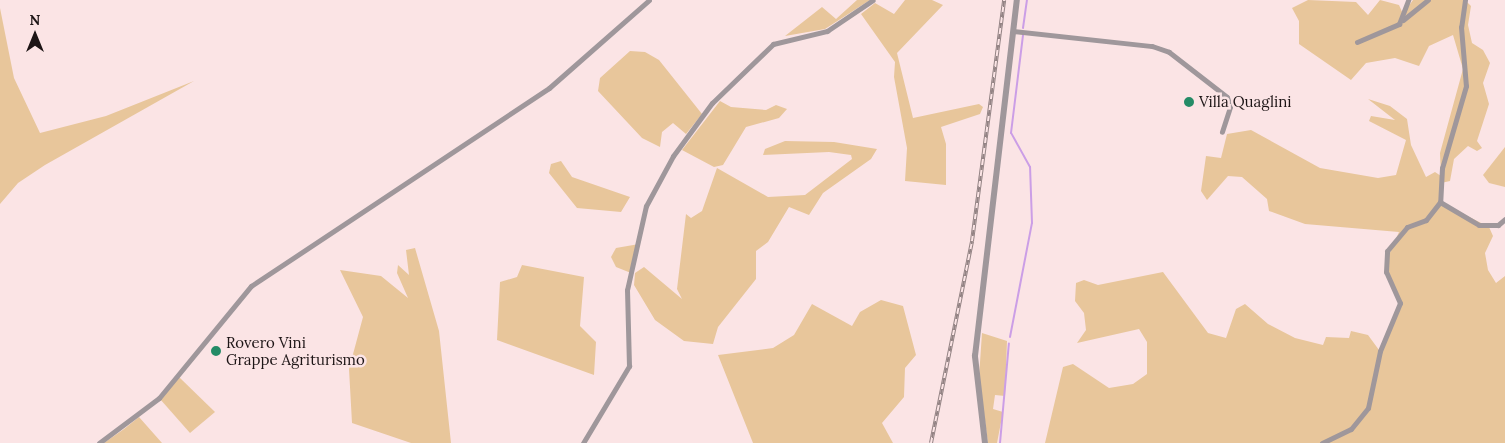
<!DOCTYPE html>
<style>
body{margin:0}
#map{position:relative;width:1505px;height:443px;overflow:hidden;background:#fbe4e5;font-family:Lora,serif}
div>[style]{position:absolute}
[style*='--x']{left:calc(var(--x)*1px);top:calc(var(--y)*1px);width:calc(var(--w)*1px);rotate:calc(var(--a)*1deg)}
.green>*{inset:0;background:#e8c69b}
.stream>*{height:2px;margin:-1px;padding:0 1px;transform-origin:1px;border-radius:1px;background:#cb9ee6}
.minor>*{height:5px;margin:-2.5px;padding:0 2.5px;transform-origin:2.5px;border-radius:2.5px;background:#9f979b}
.tertiary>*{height:6px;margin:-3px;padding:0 3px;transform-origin:3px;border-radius:3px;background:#9f979b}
.rail>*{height:4px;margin-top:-2px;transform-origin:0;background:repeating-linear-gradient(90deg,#fbe4e5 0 5.5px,#938384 0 11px);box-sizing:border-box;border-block:1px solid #938384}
.dots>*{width:14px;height:14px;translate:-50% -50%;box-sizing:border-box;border:2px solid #fbe4e5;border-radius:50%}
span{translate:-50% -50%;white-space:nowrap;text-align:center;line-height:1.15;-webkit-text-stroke:5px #fbe4e5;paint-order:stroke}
.poi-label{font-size:15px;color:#1d1516}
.left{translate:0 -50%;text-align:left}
.north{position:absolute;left:10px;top:10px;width:50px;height:50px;-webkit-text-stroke:4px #fbe4e5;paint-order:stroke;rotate:0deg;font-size:14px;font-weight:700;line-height:20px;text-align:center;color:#1d1516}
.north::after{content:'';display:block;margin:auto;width:18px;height:22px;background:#1d1516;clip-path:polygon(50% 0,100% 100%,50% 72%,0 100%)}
</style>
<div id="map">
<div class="green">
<i style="clip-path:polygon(857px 0,870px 0,825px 29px,785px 36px,822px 7px,836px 19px)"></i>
<i style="clip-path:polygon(905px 0,932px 0,943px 5px,897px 53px,913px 118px,979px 104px,983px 107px,980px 114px,941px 127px,946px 144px,946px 185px,905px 181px,907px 148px,894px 77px,895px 62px,861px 14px,875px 3px,894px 14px)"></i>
<i style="clip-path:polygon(1308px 0,1356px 2px,1368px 15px,1380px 0,1399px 5px,1403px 14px,1413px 0,1465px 0,1471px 6px,1468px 25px,1472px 43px,1483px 50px,1490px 63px,1483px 83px,1489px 104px,1477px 141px,1482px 148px,1477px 151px,1468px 146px,1454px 159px,1450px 181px,1441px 183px,1440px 202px,1489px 227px,1493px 236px,1485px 253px,1488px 270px,1496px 283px,1505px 276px,1505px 443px,1045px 443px,1063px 367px,1073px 364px,1109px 388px,1133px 384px,1147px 374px,1147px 342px,1139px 329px,1077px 343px,1086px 330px,1084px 313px,1075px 301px,1076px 283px,1084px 280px,1098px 285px,1163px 272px,1208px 333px,1226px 338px,1236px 309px,1245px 304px,1268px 324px,1295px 338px,1323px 345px,1326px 337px,1349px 338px,1351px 331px,1368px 335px,1379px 350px,1400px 303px,1385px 264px,1399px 232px,1305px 224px,1269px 211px,1267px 199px,1242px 177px,1228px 176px,1207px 200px,1201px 191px,1206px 156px,1221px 158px,1227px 134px,1251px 130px,1320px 168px,1378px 178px,1396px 175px,1406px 140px,1369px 121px,1371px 116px,1395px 120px,1368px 99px,1390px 106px,1407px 119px,1411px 145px,1426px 177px,1435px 172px,1441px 176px,1440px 153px,1463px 69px,1453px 35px,1429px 46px,1419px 66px,1395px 58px,1366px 63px,1351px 80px,1299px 44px,1299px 21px,1292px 8px)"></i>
<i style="clip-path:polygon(0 8px,14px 78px,40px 133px,106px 116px,194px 81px,45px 165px,18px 183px,0 204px)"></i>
<i style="clip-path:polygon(630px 51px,645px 52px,659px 60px,702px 114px,686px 134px,673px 123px,662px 132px,660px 147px,642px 138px,598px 91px,600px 78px)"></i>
<i style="clip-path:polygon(720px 101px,731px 107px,766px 110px,776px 105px,787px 109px,779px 118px,746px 127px,723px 165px,714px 167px,682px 150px)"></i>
<i style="clip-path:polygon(785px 141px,834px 142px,877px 149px,871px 159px,823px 193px,809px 215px,789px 207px,768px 242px,756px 251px,756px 279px,718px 327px,713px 344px,684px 341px,655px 320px,634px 285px,635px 273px,644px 267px,682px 299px,677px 289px,686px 214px,691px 218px,702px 211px,717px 168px,768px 197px,805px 195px,852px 159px,851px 155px,829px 152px,763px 155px,765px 149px)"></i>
<i style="clip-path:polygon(1505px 147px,1505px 187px,1489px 183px,1483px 175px)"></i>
<i style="clip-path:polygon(561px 161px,572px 177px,630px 197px,621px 212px,577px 208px,549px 173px,551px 164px)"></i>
<i style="clip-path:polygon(639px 244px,631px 273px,616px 267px,611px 257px,616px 248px)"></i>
<i style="clip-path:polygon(415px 248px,439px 331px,451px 443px,411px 443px,352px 423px,349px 369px,363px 317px,340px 270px,381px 276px,408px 298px,397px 273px,398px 265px,409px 275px,406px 250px)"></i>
<i style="clip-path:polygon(522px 265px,584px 277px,580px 326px,596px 342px,594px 375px,497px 340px,500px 282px,517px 277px)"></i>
<i style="clip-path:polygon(881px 300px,903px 306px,916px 355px,905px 368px,904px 397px,882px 423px,893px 443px,753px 443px,718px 355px,773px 348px,794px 335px,812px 304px,852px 326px,860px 312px)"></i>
<i style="clip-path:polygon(982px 333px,1007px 341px,1005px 396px,995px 395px,993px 409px,1003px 412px,997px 443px,988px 443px,979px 377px)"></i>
<i style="clip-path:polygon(179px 377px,215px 412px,190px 433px,160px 399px)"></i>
<i style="clip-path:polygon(139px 417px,162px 443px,104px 443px,124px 429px)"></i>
</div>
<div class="stream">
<i style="--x:1023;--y:28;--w:28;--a:-82"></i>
<i style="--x:1010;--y:337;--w:116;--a:-79.1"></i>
<i style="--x:1032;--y:223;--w:56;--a:-92"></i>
<i style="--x:1030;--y:167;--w:39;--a:-119"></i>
<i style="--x:1011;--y:133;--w:99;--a:-83"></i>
<i style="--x:1000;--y:443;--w:100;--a:-84.9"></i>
</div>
<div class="minor">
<i style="--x:1465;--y:0;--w:27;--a:98"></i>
<i style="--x:1461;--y:27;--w:59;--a:85.2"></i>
<i style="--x:1466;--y:86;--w:85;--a:106.3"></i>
<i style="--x:1442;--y:168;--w:34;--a:93"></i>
<i style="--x:1440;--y:202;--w:45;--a:30.5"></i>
<i style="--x:1479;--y:225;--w:19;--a:0"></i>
<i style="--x:1498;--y:225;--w:9;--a:-41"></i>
<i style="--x:1403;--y:20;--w:32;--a:-39"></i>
<i style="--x:1013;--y:31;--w:140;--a:6.2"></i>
<i style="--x:1152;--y:46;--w:18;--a:19"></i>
<i style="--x:1169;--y:52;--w:73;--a:37.8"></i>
<i style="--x:1227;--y:97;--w:10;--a:73"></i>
<i style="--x:1230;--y:107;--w:26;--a:108"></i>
<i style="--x:1357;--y:42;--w:46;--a:-23.2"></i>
<i style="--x:1399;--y:24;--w:26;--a:-69"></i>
<i style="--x:99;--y:443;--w:75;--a:-36.9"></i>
<i style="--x:159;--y:398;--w:145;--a:-50.6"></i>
<i style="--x:251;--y:286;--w:358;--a:-33.6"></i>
<i style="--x:549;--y:88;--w:133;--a:-41.3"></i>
<i style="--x:583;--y:443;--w:90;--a:-59.1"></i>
<i style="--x:629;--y:366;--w:76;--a:-91.5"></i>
<i style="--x:627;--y:290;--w:86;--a:-77.3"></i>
<i style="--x:646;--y:206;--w:57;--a:-61.6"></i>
<i style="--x:673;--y:156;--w:66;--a:-53.7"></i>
<i style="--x:712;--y:103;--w:85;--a:-44"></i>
<i style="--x:773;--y:44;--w:56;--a:-13.5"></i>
<i style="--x:827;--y:31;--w:55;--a:-34"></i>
<i style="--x:1322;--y:443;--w:32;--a:-26"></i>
<i style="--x:1351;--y:429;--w:27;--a:-51"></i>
<i style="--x:1368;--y:408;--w:58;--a:-78.1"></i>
<i style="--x:1380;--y:351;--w:52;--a:-67.4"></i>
<i style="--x:1400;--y:303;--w:34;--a:-114"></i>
<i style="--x:1386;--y:272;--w:21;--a:-87"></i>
<i style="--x:1387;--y:251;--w:31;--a:-50"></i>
<i style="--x:1407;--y:227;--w:20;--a:-20"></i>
<i style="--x:1426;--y:220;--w:23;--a:-52"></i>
</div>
<div class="tertiary">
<i style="--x:985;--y:443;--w:88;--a:-96.6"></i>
<i style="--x:975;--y:356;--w:358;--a:-83.3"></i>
</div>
<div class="rail">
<i style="--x:931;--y:443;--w:206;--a:-78.5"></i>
<i style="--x:972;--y:241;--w:243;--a:-82.4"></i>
</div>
<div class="dots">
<i style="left:1189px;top:102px;background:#248b66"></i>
<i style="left:216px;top:351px;background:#248b66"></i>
</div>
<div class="poi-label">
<span class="left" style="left:1199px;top:102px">Villa Quaglini</span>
<span class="left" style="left:226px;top:351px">Rovero Vini<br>Grappe Agriturismo</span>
</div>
<div class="north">N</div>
</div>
